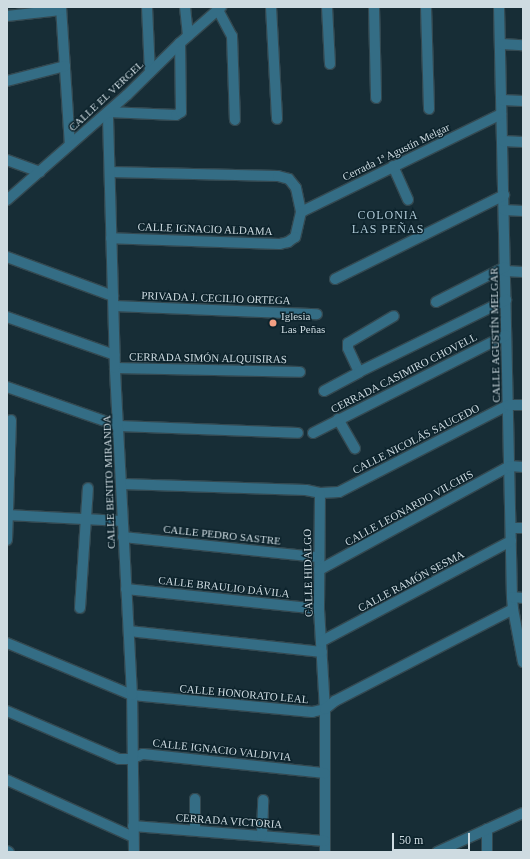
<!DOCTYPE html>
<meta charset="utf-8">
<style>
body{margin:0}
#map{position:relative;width:530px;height:859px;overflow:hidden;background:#172d36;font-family:Georgia,serif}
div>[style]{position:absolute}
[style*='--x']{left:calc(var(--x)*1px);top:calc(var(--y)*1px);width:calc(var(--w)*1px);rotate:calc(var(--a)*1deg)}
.roads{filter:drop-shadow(1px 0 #344951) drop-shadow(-1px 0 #344951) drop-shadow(0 1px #344951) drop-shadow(0 -1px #344951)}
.minor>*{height:10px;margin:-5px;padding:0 5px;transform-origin:5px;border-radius:5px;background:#346d85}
.tertiary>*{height:10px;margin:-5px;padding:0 5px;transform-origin:5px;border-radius:5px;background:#346d85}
.dots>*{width:11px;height:11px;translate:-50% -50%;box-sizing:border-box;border:2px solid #0d232c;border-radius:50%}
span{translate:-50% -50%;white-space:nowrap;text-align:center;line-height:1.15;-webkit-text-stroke:3px #0d232c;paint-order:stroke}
.street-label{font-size:11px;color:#cedbe1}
.poi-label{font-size:11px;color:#cedbe1}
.left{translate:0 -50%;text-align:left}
.neighbourhood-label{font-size:12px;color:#b0cad7;letter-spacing:1px}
.frame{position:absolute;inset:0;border:8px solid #cedbe1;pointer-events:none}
.scale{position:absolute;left:392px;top:833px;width:78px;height:18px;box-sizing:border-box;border:2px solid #cedbe1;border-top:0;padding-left:5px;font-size:12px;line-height:14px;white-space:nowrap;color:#cedbe1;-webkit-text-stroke:3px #0d232c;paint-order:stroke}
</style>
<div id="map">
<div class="roads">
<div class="minor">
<i style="--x:61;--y:7;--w:138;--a:86.3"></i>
<i style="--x:147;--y:7;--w:65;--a:87.4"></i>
<i style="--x:185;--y:7;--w:29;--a:84"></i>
<i style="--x:271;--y:7;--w:112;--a:86.9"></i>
<i style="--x:327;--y:7;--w:57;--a:87"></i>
<i style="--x:374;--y:7;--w:91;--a:88.7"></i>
<i style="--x:426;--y:7;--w:102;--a:88.3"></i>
<i style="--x:499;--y:7;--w:590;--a:88.74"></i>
<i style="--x:512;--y:597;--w:12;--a:85"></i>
<i style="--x:513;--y:609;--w:54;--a:79.3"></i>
<i style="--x:218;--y:10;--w:30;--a:62"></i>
<i style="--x:232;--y:36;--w:84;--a:88"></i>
<i style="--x:7;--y:16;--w:54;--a:-6.3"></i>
<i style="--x:501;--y:44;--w:22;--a:3"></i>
<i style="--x:7;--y:81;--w:60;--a:-14.5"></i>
<i style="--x:502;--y:100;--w:21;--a:3"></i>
<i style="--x:503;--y:141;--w:20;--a:3"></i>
<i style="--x:7;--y:160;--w:35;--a:20"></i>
<i style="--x:393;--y:166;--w:37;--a:66"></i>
<i style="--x:110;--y:172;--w:168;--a:1.4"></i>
<i style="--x:278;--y:176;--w:11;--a:15"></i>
<i style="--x:289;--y:179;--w:11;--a:52"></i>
<i style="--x:296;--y:188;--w:25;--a:78"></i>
<i style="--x:301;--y:212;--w:26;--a:103"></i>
<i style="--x:295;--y:237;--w:9;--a:144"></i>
<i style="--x:288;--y:242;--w:9;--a:167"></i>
<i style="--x:279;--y:244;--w:168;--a:-178"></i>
<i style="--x:504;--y:210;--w:19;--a:3"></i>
<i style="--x:301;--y:212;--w:223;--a:-26.1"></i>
<i style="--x:7;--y:257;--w:113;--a:20.2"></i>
<i style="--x:505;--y:271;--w:18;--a:3"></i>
<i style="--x:335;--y:279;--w:189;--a:-26.4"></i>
<i style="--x:436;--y:302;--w:77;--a:-26.9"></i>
<i style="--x:114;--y:306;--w:203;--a:2.3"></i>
<i style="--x:7;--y:317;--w:114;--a:19.4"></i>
<i style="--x:115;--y:368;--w:185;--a:1.2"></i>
<i style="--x:359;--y:372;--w:26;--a:-115"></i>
<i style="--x:348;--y:348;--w:5;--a:-90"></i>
<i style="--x:348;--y:343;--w:53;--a:-30.4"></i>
<i style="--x:7;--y:387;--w:119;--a:19.2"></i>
<i style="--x:119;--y:426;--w:179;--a:2.2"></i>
<i style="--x:324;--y:391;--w:40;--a:-28"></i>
<i style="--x:359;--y:372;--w:164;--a:-26.1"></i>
<i style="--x:338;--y:419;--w:34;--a:60"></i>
<i style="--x:313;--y:433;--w:216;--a:-26.9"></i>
<i style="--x:122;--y:484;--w:184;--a:1.9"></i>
<i style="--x:306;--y:490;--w:14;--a:12"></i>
<i style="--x:320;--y:493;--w:19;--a:-3"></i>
<i style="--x:339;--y:492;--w:190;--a:-27.2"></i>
<i style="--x:508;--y:405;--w:15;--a:0"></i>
<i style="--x:320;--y:493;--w:116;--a:90.5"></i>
<i style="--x:319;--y:609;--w:100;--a:86.6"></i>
<i style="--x:325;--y:709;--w:143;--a:90"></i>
<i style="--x:7;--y:515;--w:115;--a:3"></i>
<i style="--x:511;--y:528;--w:12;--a:0"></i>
<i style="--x:123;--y:537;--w:196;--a:5.9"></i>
<i style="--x:7;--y:540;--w:120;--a:-88.1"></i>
<i style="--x:319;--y:570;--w:217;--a:-28.6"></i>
<i style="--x:510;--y:466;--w:13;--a:4"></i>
<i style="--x:126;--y:589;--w:194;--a:5.9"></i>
<i style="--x:512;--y:597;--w:11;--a:5"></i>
<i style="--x:80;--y:608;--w:120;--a:-86.2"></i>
<i style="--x:129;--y:631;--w:194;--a:6.2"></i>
<i style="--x:322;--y:641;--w:214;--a:-27.9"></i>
<i style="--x:7;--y:643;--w:135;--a:22.6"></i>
<i style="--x:132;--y:695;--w:181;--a:5.4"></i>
<i style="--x:312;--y:712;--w:13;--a:-13"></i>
<i style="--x:325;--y:709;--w:13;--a:-39"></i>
<i style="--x:335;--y:701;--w:200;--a:-27.3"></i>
<i style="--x:7;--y:711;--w:122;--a:23.2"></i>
<i style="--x:119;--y:759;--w:12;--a:0"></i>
<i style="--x:131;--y:759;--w:13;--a:-23"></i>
<i style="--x:143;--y:754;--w:183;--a:6"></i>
<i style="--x:7;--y:780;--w:138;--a:24.3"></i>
<i style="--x:195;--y:799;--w:31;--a:90"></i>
<i style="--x:133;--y:826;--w:192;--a:4.5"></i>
<i style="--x:487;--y:829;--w:23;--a:90"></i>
<i style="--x:262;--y:835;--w:35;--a:-88"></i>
<i style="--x:7;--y:851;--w:2;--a:27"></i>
<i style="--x:134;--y:852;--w:157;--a:-90.7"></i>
<i style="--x:132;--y:695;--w:327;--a:-93"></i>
<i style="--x:115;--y:368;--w:256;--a:-91.6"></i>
<i style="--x:108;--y:112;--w:68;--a:2.5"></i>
<i style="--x:176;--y:115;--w:6;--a:-31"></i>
<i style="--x:181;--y:112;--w:69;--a:-90.8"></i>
<i style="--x:437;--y:852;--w:94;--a:-24.4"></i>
</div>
<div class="tertiary">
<i style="--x:7;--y:200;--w:159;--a:-41.2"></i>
<i style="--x:127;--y:95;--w:74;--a:-44.5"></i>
<i style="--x:180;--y:43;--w:55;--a:-41.3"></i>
</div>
</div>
<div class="dots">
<i style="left:273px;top:323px;background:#f39f83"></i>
</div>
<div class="street-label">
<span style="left:106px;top:96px;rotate:-43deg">CALLE EL VERGEL</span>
<span style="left:396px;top:152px;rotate:-26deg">Cerrada 1ª Agustín Melgar</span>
<span style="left:205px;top:229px;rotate:2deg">CALLE IGNACIO ALDAMA</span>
<span style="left:216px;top:298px;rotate:2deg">PRIVADA J. CECILIO ORTEGA</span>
<span style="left:495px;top:335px;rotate:-91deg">CALLE AGUSTÍN MELGAR</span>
<span style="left:208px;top:358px;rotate:1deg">CERRADA SIMÓN ALQUISIRAS</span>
<span style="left:404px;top:373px;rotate:-27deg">CERRADA CASIMIRO CHOVELL</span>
<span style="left:416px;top:439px;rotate:-27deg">CALLE NICOLÁS SAUCEDO</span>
<span style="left:109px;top:482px;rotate:-92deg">CALLE BENITO MIRANDA</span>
<span style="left:409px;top:508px;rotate:-29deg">CALLE LEONARDO VILCHIS</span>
<span style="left:222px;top:535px;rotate:6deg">CALLE PEDRO SASTRE</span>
<span style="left:308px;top:573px;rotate:-91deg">CALLE HIDALGO</span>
<span style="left:411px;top:581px;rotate:-28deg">CALLE RAMÓN SESMA</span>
<span style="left:224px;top:587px;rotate:6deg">CALLE BRAULIO DÁVILA</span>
<span style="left:244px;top:694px;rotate:5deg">CALLE HONORATO LEAL</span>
<span style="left:222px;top:750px;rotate:6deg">CALLE IGNACIO VALDIVIA</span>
<span style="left:229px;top:821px;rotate:4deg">CERRADA VICTORIA</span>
</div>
<div class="poi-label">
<span class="left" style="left:281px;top:323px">Iglesia<br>Las Peñas</span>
</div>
<div class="neighbourhood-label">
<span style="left:388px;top:223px">COLONIA<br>LAS PEÑAS</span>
</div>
<div class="frame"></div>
<div class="scale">50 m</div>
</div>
